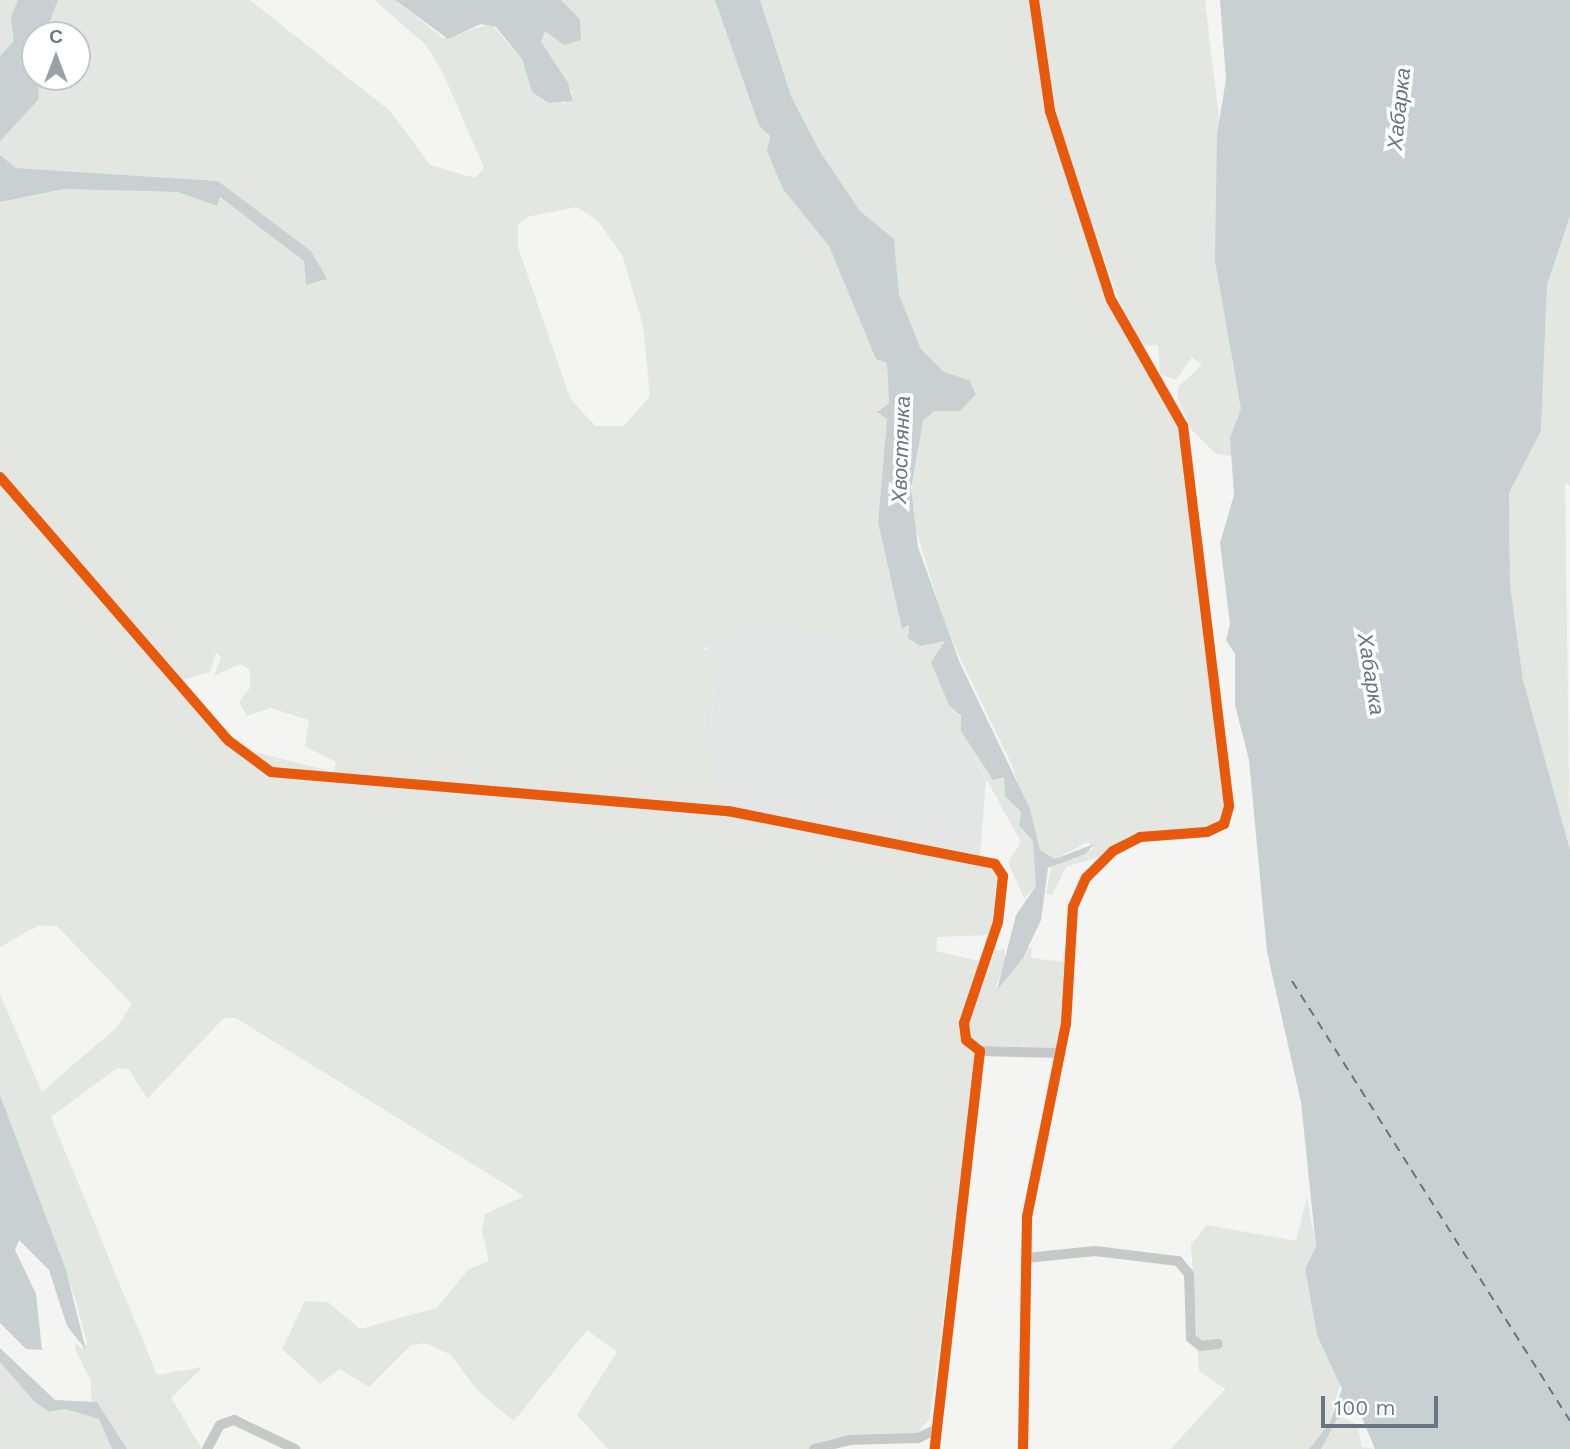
<!DOCTYPE html>
<meta charset="utf-8">
<style>
body{margin:0}
#map{position:relative;width:1570px;height:1449px;overflow:hidden;background:#f4f4f3;font-family:"Work Sans",sans-serif}
div>[style]{position:absolute}
[style*='--x']{left:calc(var(--x)*1px);top:calc(var(--y)*1px);width:calc(var(--w)*1px);rotate:calc(var(--a)*1deg)}
.built>*{inset:0;background:#e4e6e6}
.green>*{inset:0;background:#e3e6e1}
.water>*{inset:0;background:#c8d0d2}
.ferry>*{height:2px;margin-top:-1px;transform-origin:0;background:repeating-linear-gradient(90deg,#63777d 0 9px,transparent 0 16px)}
.minor>*{height:10px;margin:-5px;padding:0 5px;transform-origin:5px;border-radius:5px;background:#c7c9c9}
.cycleway>*{height:10px;margin:-5px;padding:0 5px;transform-origin:5px;border-radius:5px;background:#e8590c}
span{translate:-50% -50%;white-space:nowrap;text-align:center;line-height:1.15;-webkit-text-stroke:7px #fff;paint-order:stroke}
.water-label{font-size:21px;color:#63777d;font-style:italic}
.north{position:absolute;left:21px;top:21px;width:70px;height:70px;box-sizing:border-box;background:#fff;border:2px solid #c2c8cc;border-radius:50%;rotate:0deg;font-size:19px;font-weight:700;line-height:28px;text-align:center;color:#677680}
.north::after{content:'';display:block;margin:auto;width:24px;height:32px;background:#98a2a8;clip-path:polygon(50% 0,100% 100%,50% 72%,0 100%)}
.scale{position:absolute;left:1321px;top:1396px;width:117px;height:32px;box-sizing:border-box;border:4px solid #677680;border-top:0;padding-left:9px;font-size:21px;line-height:24px;white-space:nowrap;color:#677680;-webkit-text-stroke:5px #fff;paint-order:stroke}
</style>
<div id="map">
<div class="built">
<i style="clip-path:polygon(745px 623px,916px 654px,913px 666px,926px 676px,949px 733px,973px 756px,986px 780px,980px 856px,716px 808px,710px 733px,718px 661px,707px 662px,704px 651px)"></i>
</div>
<div class="green">
<i style="clip-path:polygon(0 0,18px 0,14px 41px,0 59px)"></i>
<i style="clip-path:polygon(evenodd,58px 0,250px 0,390px 111px,430px 165px,475px 178px,484px 168px,443px 73px,426px 45px,374px 0,395px 0,443px 38px,491px 24px,522px 59px,532px 92px,564px 104px,573px 93px,541px 42px,545px 31px,581px 40px,580px 19px,561px 0,715px 0,759px 126px,770px 136px,768px 153px,783px 189px,829px 245px,876px 358px,887px 363px,889px 403px,878px 410px,887px 419px,878px 522px,902px 629px,910px 626px,908px 633px,920px 646px,945px 641px,932px 665px,993px 779px,1004px 776px,1005px 796px,1023px 814px,1021px 829px,1033px 841px,1037px 863px,1036px 886px,1024px 898px,1008px 862px,1021px 842px,974px 757px,952px 740px,926px 676px,912px 665px,916px 654px,745px 623px,722px 644px,704px 648px,707px 662px,718px 660px,710px 733px,718px 805px,730px 814px,991px 867px,998px 877px,990px 935px,937px 937px,936px 951px,980px 961px,959px 1025px,976px 1060px,930px 1418px,917px 1433px,808px 1449px,608px 1449px,577px 1415px,617px 1352px,587px 1330px,514px 1421px,477px 1390px,451px 1355px,426px 1343px,411px 1345px,369px 1387px,340px 1369px,320px 1384px,282px 1349px,305px 1301px,328px 1302px,360px 1329px,436px 1308px,469px 1269px,489px 1261px,482px 1231px,485px 1214px,524px 1196px,236px 1018px,224px 1018px,147px 1099px,129px 1069px,117px 1068px,51px 1117px,157px 1375px,203px 1367px,171px 1398px,202px 1449px,127px 1449px,91px 1398px,91px 1381px,76px 1351px,75px 1343px,82px 1349px,87px 1343px,76px 1301px,0 1095px,0 994px,42px 1092px,117px 1027px,132px 1004px,57px 926px,39px 925px,0 947px,0 202px,64px 189px,178px 192px,214px 205px,220px 197px,304px 261px,306px 284px,322px 281px,311px 251px,218px 181px,16px 168px,0 155px,0 139px,39px 99px,36px 77px,77px 77px,77px 35px,45px 35px,58px 0,577px 207px,598px 221px,623px 257px,643px 326px,650px 396px,624px 426px,595px 426px,570px 398px,518px 247px,518px 224px,527px 217px,577px 207px,58px 0,216px 652px,221px 657px,214px 676px,240px 664px,250px 670px,250px 688px,239px 702px,247px 716px,270px 708px,309px 720px,305px 746px,336px 762px,334px 772px,243px 749px,182px 687px,183px 680px,210px 672px,216px 652px)"></i>
<i style="clip-path:polygon(760px 0,1031px 0,1048px 111px,1108px 300px,1181px 427px,1228px 806px,1220px 822px,1206px 830px,1129px 836px,1104px 855px,1066px 867px,1052px 895px,1046px 894px,1052px 863px,1094px 848px,1088px 842px,1055px 859px,1040px 850px,1011px 763px,947px 631px,912px 517px,912px 469px,923px 421px,934px 411px,961px 409px,976px 393px,969px 380px,944px 372px,921px 349px,899px 295px,894px 239px,860px 211px,819px 150px,791px 96px)"></i>
<i style="clip-path:polygon(1039px 0,1205px 0,1220px 127px,1219px 283px,1241px 409px,1231px 456px,1216px 454px,1191px 429px,1177px 396px,1178px 387px,1202px 365px,1192px 357px,1176px 380px,1160px 374px,1158px 345px,1139px 346px,1121px 306px,1057px 124px)"></i>
<i style="clip-path:polygon(1570px 216px,1570px 486px,1565px 482px,1570px 850px,1523px 680px,1510px 585px,1509px 493px,1541px 431px,1547px 285px)"></i>
<i style="clip-path:polygon(1067px 940px,1066px 998px,1056px 1048px,984px 1046px,970px 1038px,968px 1023px,995px 951px,1004px 949px,1006px 960px,995px 989px,1023px 958px,1025px 947px,1032px 947px,1031px 958px,1063px 962px)"></i>
<i style="clip-path:polygon(1307px 1197px,1316px 1247px,1305px 1269px,1317px 1335px,1341px 1381px,1329px 1424px,1309px 1449px,1171px 1449px,1225px 1389px,1199px 1371px,1191px 1244px,1207px 1225px,1296px 1241px)"></i>
<i style="clip-path:polygon(0 1362px,48px 1412px,65px 1409px,99px 1419px,112px 1449px,0 1449px)"></i>
<i style="clip-path:polygon(1340px 1416px,1357px 1425px,1362px 1447px,1375px 1449px,1321px 1449px)"></i>
</div>
<div class="water">
<i style="clip-path:polygon(18px 0,58px 0,45px 35px,35px 35px,39px 99px,0 141px,0 56px,14px 41px,11px 17px)"></i>
<i style="clip-path:polygon(395px 0,561px 0,580px 19px,581px 40px,564px 45px,545px 31px,541px 42px,568px 83px,573px 101px,549px 103px,532px 92px,522px 59px,496px 27px,481px 24px,448px 39px)"></i>
<i style="clip-path:polygon(715px 0,760px 0,791px 96px,819px 150px,860px 211px,894px 239px,899px 295px,921px 349px,944px 372px,969px 380px,976px 394px,960px 411px,934px 411px,923px 421px,911px 488px,918px 547px,959px 661px,1030px 809px,1040px 850px,1055px 859px,1094px 844px,1085px 854px,1048px 868px,1041px 920px,1023px 958px,997px 990px,1016px 915px,1036px 886px,1033px 841px,1019px 826px,1021px 812px,1005px 796px,1004px 777px,993px 780px,961px 731px,961px 716px,949px 705px,931px 662px,945px 641px,920px 646px,908px 638px,909px 625px,902px 629px,878px 522px,887px 419px,877px 412px,889px 403px,887px 363px,876px 359px,829px 246px,783px 189px,767px 151px,770px 136px,759px 126px)"></i>
<i style="clip-path:polygon(1220px 0,1570px 0,1570px 216px,1547px 285px,1541px 431px,1509px 493px,1510px 585px,1523px 680px,1570px 850px,1570px 1449px,1375px 1449px,1357px 1406px,1338px 1418px,1321px 1449px,1309px 1449px,1329px 1424px,1342px 1389px,1317px 1335px,1305px 1269px,1316px 1247px,1301px 1102px,1267px 952px,1249px 760px,1235px 705px,1235px 654px,1226px 640px,1230px 624px,1220px 543px,1234px 495px,1230px 438px,1241px 409px,1215px 261px,1217px 135px,1226px 79px)"></i>
<i style="clip-path:polygon(0 155px,16px 168px,218px 181px,311px 251px,327px 279px,306px 285px,304px 261px,220px 197px,217px 206px,178px 192px,64px 189px,0 202px)"></i>
<i style="clip-path:polygon(0 1095px,66px 1270px,86px 1350px,67px 1326px,49px 1270px,19px 1240px,15px 1250px,36px 1294px,42px 1350px,26px 1349px,0 1323px)"></i>
<i style="clip-path:polygon(0 1348px,55px 1400px,97px 1402px,127px 1449px,112px 1449px,99px 1419px,65px 1409px,49px 1412px,34px 1401px,0 1362px)"></i>
</div>
<div class="ferry">
<i style="--x:1292;--y:981;--w:520;--a:57.71"></i>
</div>
<div class="minor">
<i style="--x:0;--y:477;--w:349;--a:49.1"></i>
<i style="--x:229;--y:741;--w:52;--a:36.4"></i>
<i style="--x:271;--y:772;--w:459;--a:4.9"></i>
<i style="--x:728;--y:811;--w:272;--a:11.2"></i>
<i style="--x:995;--y:864;--w:14;--a:56"></i>
<i style="--x:1003;--y:876;--w:46;--a:96.2"></i>
<i style="--x:998;--y:922;--w:107;--a:108.6"></i>
<i style="--x:964;--y:1023;--w:17;--a:83"></i>
<i style="--x:966;--y:1040;--w:18;--a:38"></i>
<i style="--x:980;--y:1051;--w:401;--a:96.5"></i>
<i style="--x:980;--y:1051;--w:81;--a:1.4"></i>
<i style="--x:1026;--y:1258;--w:69;--a:-5.8"></i>
<i style="--x:1095;--y:1251;--w:84;--a:6.9"></i>
<i style="--x:1178;--y:1261;--w:17;--a:50"></i>
<i style="--x:1189;--y:1274;--w:64;--a:88.2"></i>
<i style="--x:1191;--y:1338;--w:13;--a:39"></i>
<i style="--x:1201;--y:1346;--w:17;--a:-7"></i>
<i style="--x:207;--y:1449;--w:27;--a:-62"></i>
<i style="--x:220;--y:1425;--w:15;--a:-20"></i>
<i style="--x:234;--y:1420;--w:68;--a:25.4"></i>
<i style="--x:814;--y:1449;--w:36;--a:-14"></i>
<i style="--x:849;--y:1440;--w:69;--a:-1.7"></i>
<i style="--x:918;--y:1438;--w:17;--a:-25"></i>
<i style="--x:1023;--y:1449;--w:232;--a:-89"></i>
<i style="--x:1027;--y:1217;--w:197;--a:-78.6"></i>
<i style="--x:1066;--y:1024;--w:117;--a:-86.6"></i>
<i style="--x:1073;--y:907;--w:32;--a:-66"></i>
<i style="--x:1086;--y:878;--w:38;--a:-45"></i>
<i style="--x:1113;--y:851;--w:30;--a:-27"></i>
<i style="--x:1140;--y:837;--w:67;--a:-4.3"></i>
<i style="--x:1207;--y:832;--w:19;--a:-25"></i>
<i style="--x:1224;--y:824;--w:19;--a:-74"></i>
<i style="--x:1229;--y:806;--w:383;--a:-96.9"></i>
<i style="--x:1183;--y:426;--w:145;--a:-119.7"></i>
<i style="--x:1111;--y:300;--w:199;--a:-107.9"></i>
<i style="--x:1050;--y:111;--w:112;--a:-98.2"></i>
</div>
<div class="cycleway">
<i style="--x:0;--y:477;--w:349;--a:49.1"></i>
<i style="--x:229;--y:741;--w:52;--a:36.4"></i>
<i style="--x:271;--y:772;--w:459;--a:4.9"></i>
<i style="--x:728;--y:811;--w:272;--a:11.2"></i>
<i style="--x:995;--y:864;--w:14;--a:56"></i>
<i style="--x:1003;--y:876;--w:46;--a:96.2"></i>
<i style="--x:998;--y:922;--w:107;--a:108.6"></i>
<i style="--x:964;--y:1023;--w:17;--a:83"></i>
<i style="--x:966;--y:1040;--w:18;--a:38"></i>
<i style="--x:980;--y:1051;--w:401;--a:96.5"></i>
<i style="--x:1023;--y:1449;--w:232;--a:-89"></i>
<i style="--x:1027;--y:1217;--w:197;--a:-78.6"></i>
<i style="--x:1066;--y:1024;--w:117;--a:-86.6"></i>
<i style="--x:1073;--y:907;--w:32;--a:-66"></i>
<i style="--x:1086;--y:878;--w:38;--a:-45"></i>
<i style="--x:1113;--y:851;--w:30;--a:-27"></i>
<i style="--x:1140;--y:837;--w:67;--a:-4.3"></i>
<i style="--x:1207;--y:832;--w:19;--a:-25"></i>
<i style="--x:1224;--y:824;--w:19;--a:-74"></i>
<i style="--x:1229;--y:806;--w:383;--a:-96.9"></i>
<i style="--x:1183;--y:426;--w:145;--a:-119.7"></i>
<i style="--x:1111;--y:300;--w:199;--a:-107.9"></i>
<i style="--x:1050;--y:111;--w:112;--a:-98.2"></i>
</div>
<div class="water-label">
<span style="left:1399px;top:109px;rotate:-84deg">Хабарка</span>
<span style="left:901px;top:450px;rotate:-88deg">Хвостянка</span>
<span style="left:1371px;top:674px;rotate:81deg">Хабарка</span>
</div>
<div class="north">С</div>
<div class="scale">100 m</div>
</div>
